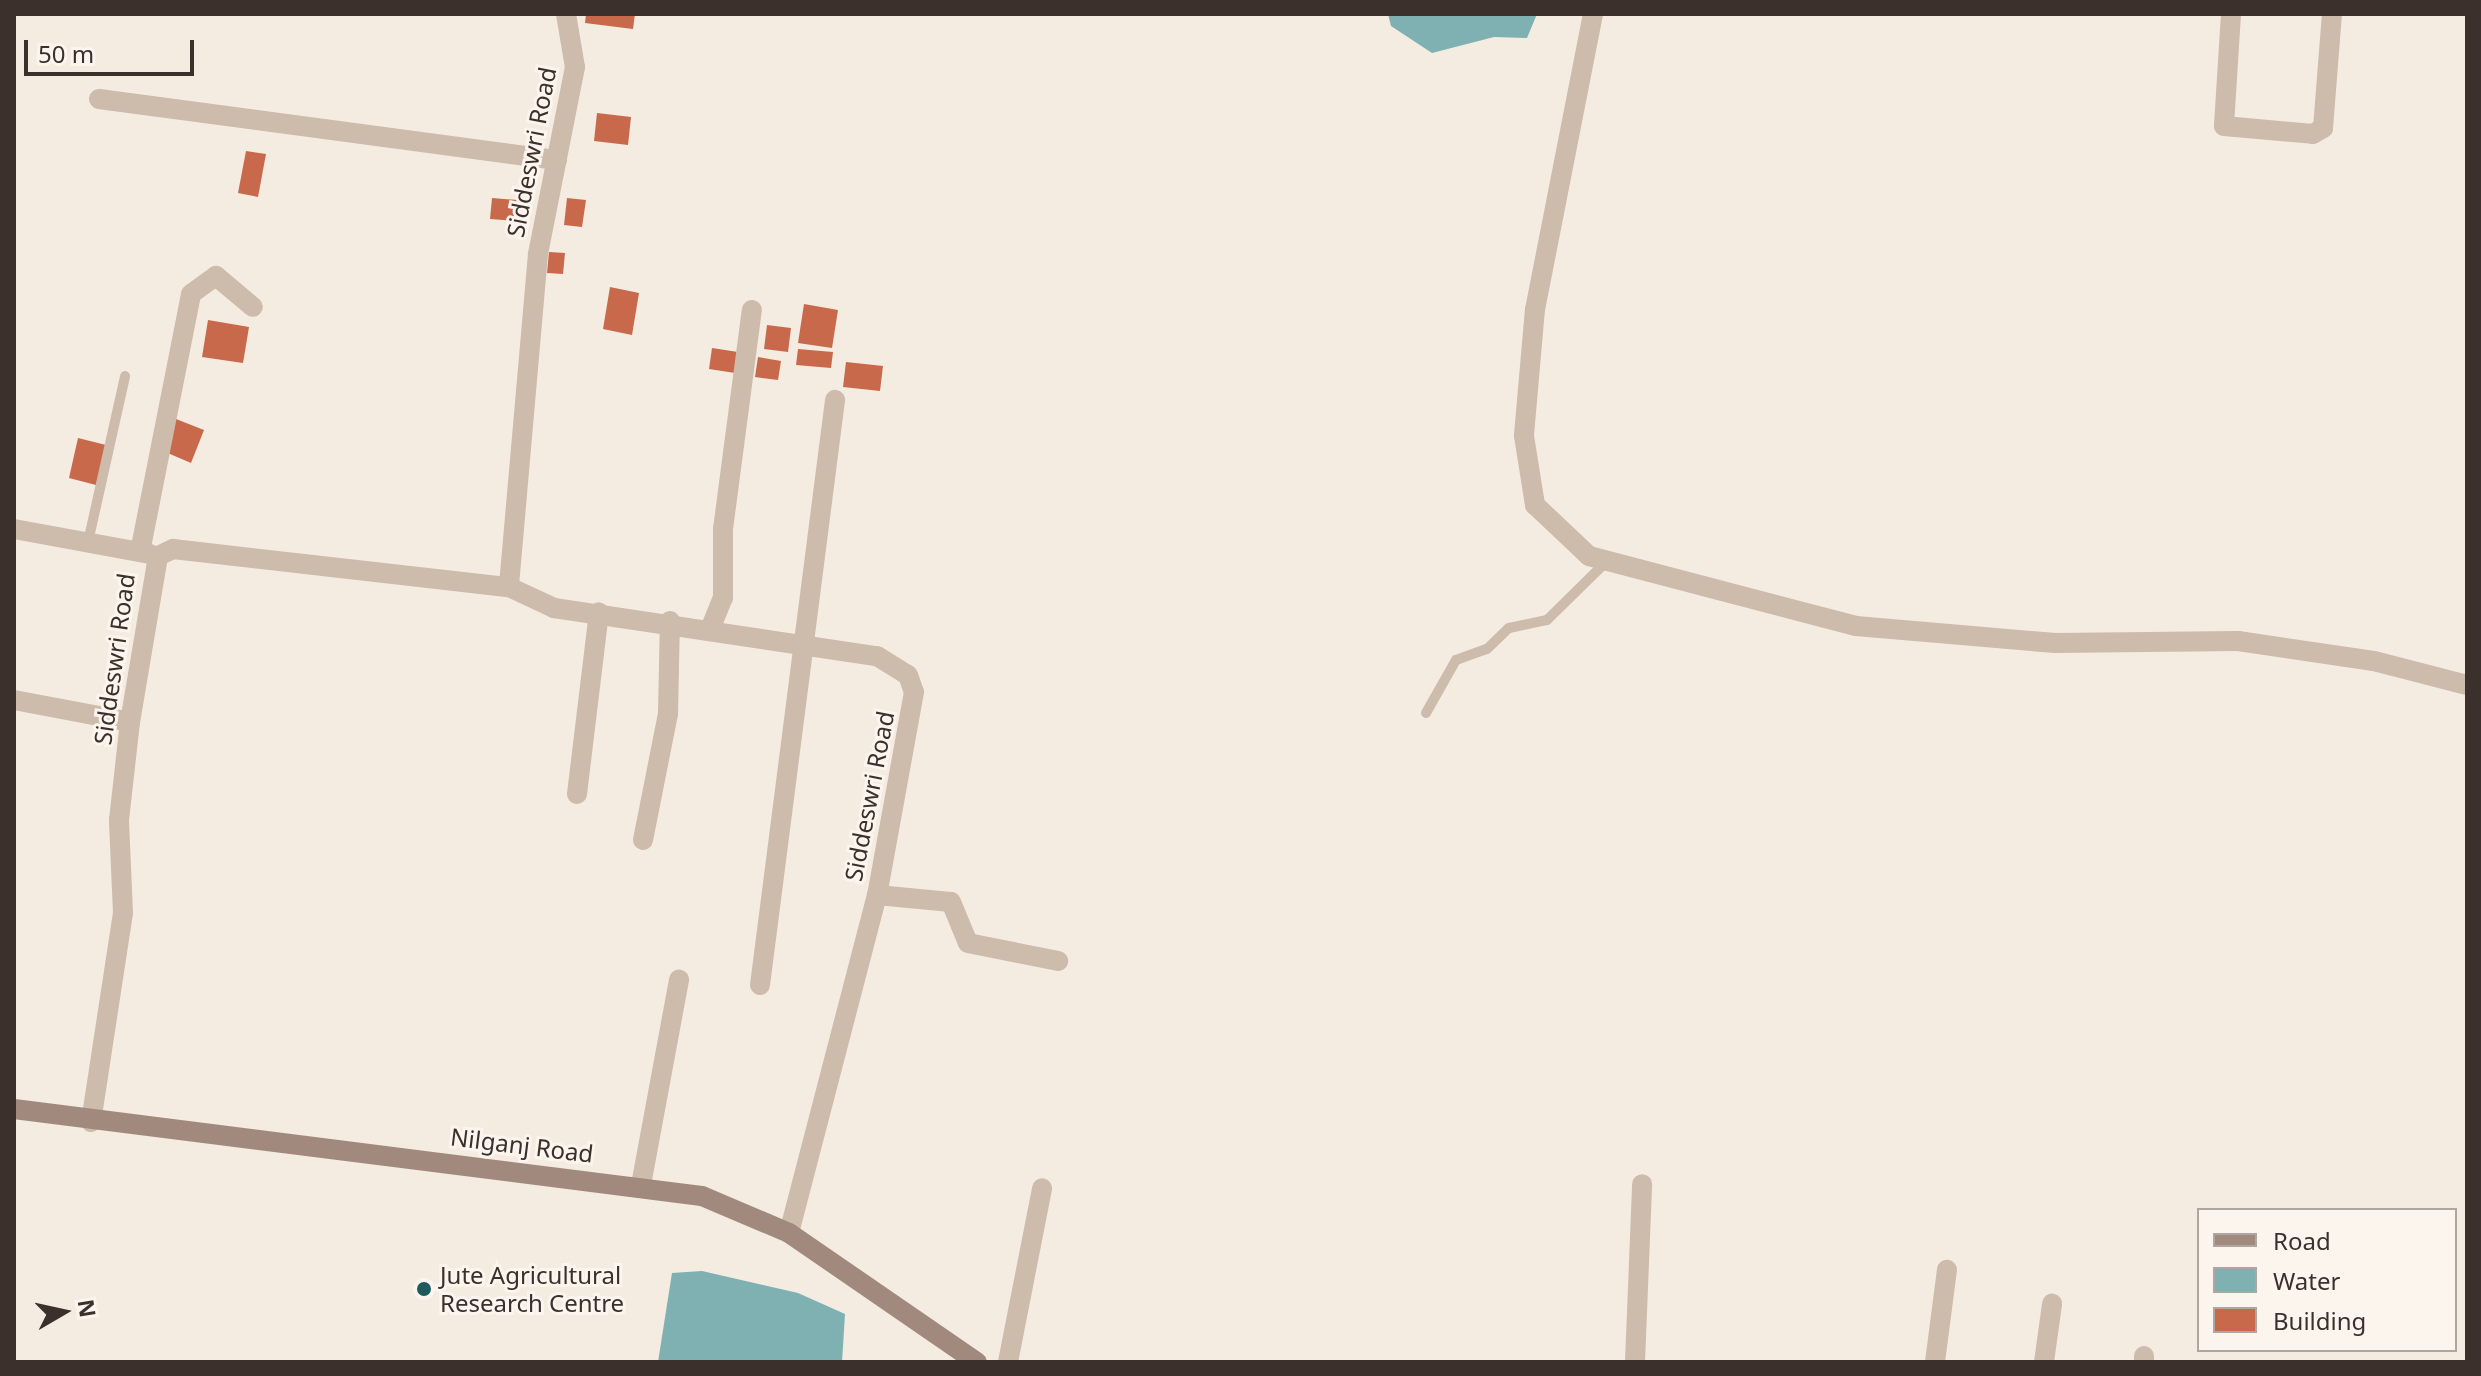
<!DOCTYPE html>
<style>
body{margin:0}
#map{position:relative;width:2481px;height:1376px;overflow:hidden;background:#f4ebe1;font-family:"Noto Sans",sans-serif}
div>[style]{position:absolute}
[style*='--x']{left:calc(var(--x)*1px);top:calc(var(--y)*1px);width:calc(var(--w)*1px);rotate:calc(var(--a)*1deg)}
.water>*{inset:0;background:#7fb0b2}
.building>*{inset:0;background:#c8694b}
.lane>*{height:10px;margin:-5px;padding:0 5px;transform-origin:5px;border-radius:5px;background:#cdbbac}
.street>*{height:20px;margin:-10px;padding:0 10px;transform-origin:10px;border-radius:10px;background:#cdbbac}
.secondary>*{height:20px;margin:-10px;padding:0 10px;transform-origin:10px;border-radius:10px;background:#a18a7d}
.dots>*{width:22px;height:22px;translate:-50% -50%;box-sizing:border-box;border:4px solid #fbf5ee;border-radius:50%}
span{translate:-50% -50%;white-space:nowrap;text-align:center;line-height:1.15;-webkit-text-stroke:6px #fbf5ee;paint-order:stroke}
.street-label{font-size:24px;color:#3b302b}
.poi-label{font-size:24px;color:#3b302b}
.left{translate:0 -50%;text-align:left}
.frame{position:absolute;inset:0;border:16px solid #3b302b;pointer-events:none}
.legend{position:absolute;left:2197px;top:1208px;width:260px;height:144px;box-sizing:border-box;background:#fbf5ee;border:2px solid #aea6a0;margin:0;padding:10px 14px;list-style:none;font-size:24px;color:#3b302b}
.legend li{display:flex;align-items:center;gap:16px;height:40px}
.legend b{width:40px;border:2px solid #aea6a0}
.north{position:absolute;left:24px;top:1272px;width:80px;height:80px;-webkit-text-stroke:6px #fbf5ee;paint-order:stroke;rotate:81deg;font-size:22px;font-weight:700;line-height:32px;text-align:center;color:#3b302b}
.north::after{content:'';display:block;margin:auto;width:28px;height:36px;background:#3b302b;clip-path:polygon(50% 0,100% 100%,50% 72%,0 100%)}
.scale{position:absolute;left:24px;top:40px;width:170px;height:36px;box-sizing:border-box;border:4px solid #3b302b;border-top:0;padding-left:10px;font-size:24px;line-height:28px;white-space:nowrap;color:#3b302b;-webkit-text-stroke:6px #fbf5ee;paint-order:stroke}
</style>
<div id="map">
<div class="water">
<i style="clip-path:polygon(1388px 14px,1537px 14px,1527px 38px,1494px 37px,1432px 53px,1391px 26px)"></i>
<i style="clip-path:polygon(702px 1271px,798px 1293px,845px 1314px,842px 1362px,658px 1362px,672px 1273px)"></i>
</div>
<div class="building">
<i style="clip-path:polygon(586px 14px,635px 14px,633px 29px,585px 23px)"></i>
<i style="clip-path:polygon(597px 113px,631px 117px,628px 145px,594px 141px)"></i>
<i style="clip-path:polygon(246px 151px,266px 154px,258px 197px,238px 193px)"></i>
<i style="clip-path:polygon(492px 198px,518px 200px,516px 221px,490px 219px)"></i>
<i style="clip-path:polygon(567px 198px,586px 200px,582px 227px,564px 225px)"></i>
<i style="clip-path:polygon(549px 252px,565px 253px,563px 274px,547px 273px)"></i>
<i style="clip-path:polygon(610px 287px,639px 293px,632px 335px,603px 329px)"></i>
<i style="clip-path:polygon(804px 304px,838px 310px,832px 348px,798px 343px)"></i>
<i style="clip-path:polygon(208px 320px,249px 327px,243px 363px,202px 357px)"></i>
<i style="clip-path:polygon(767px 325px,791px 328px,788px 352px,764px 349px)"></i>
<i style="clip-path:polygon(712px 348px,738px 352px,735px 373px,709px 369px)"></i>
<i style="clip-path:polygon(798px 349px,833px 352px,831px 368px,796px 365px)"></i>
<i style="clip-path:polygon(758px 357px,781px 361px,778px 380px,755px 377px)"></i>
<i style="clip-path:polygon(846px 362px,883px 366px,880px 391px,843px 387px)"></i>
<i style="clip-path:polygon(176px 419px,204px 430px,191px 463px,163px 451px)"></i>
<i style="clip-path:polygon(78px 438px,106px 445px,96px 485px,69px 478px)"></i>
</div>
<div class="lane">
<i style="--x:88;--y:542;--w:170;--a:-77.4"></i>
<i style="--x:1426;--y:713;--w:61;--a:-60.5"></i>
<i style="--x:1456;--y:660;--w:33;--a:-20"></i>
<i style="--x:1487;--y:649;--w:30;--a:-44"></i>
<i style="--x:1509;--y:628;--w:39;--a:-12"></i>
<i style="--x:1547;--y:620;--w:78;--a:-44.5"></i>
</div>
<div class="street">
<i style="--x:566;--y:14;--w:54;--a:80.4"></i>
<i style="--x:575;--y:67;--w:191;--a:101.2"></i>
<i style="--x:538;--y:254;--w:334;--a:95"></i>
<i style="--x:509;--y:587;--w:50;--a:25"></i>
<i style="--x:554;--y:608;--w:327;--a:8.5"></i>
<i style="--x:877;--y:656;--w:36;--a:32"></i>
<i style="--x:908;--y:675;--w:18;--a:71"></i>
<i style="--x:914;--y:692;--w:206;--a:100.3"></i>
<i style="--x:877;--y:895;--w:349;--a:104.6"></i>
<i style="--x:1593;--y:14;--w:301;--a:101.1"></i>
<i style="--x:1535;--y:309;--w:127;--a:95"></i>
<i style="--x:1524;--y:436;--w:70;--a:80.9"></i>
<i style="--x:1535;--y:505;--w:74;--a:43.4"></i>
<i style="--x:1589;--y:556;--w:276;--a:14.7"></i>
<i style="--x:1856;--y:626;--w:200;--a:4.9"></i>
<i style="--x:2055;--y:643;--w:183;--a:-0.6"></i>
<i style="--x:2238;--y:641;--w:137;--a:8.4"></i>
<i style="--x:2374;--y:661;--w:96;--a:14.5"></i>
<i style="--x:2231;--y:14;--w:112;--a:93.6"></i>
<i style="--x:2224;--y:126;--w:89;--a:5.1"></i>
<i style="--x:2313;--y:134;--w:12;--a:-31"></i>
<i style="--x:2323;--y:128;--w:114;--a:-85.5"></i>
<i style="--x:99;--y:99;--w:462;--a:7.6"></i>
<i style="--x:14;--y:529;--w:138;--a:10.4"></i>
<i style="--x:140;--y:552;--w:263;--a:-78.8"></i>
<i style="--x:191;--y:294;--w:31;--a:-36"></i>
<i style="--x:216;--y:276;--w:48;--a:40"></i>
<i style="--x:711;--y:627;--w:31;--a:-68"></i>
<i style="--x:723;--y:598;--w:69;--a:-90"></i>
<i style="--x:723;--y:529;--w:221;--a:-82.5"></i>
<i style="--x:14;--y:700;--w:118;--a:10.7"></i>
<i style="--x:577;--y:794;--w:183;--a:-83.1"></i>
<i style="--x:643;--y:840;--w:128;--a:-78.8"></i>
<i style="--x:668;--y:714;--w:93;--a:-88.8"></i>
<i style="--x:877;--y:895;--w:74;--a:5.4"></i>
<i style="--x:951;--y:902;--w:44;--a:67.5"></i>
<i style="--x:968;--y:943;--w:92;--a:11.3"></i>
<i style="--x:760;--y:985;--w:590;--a:-82.69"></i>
<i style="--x:91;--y:1122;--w:211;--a:-81.3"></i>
<i style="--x:123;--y:913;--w:93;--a:-92.5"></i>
<i style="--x:119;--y:820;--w:99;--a:-83.6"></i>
<i style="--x:130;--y:722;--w:168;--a:-80.4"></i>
<i style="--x:158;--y:556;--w:17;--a:-25"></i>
<i style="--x:173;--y:549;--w:338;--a:6.5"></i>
<i style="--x:641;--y:1185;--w:209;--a:-79.5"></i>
<i style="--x:1008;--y:1362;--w:177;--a:-78.9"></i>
<i style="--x:1635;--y:1362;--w:178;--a:-87.7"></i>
<i style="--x:1935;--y:1362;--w:93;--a:-82.6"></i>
<i style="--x:2044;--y:1362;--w:59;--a:-82.1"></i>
<i style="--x:2144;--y:1362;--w:6;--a:-90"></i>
</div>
<div class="secondary">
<i style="--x:14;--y:1109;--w:693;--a:7.21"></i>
<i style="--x:702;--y:1196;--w:95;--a:23"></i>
<i style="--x:789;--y:1233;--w:228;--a:34.5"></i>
</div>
<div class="dots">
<i style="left:424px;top:1289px;background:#1f5a5e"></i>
</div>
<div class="street-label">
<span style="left:531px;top:152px;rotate:-79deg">Siddeswri Road</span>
<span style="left:114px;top:659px;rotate:-82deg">Siddeswri Road</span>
<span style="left:869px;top:796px;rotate:-79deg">Siddeswri Road</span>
<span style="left:522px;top:1145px;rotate:7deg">Nilganj Road</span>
</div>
<div class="poi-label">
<span class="left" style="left:440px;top:1289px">Jute Agricultural<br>Research Centre</span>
</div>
<div class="frame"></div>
<ul class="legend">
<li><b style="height:10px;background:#a18a7d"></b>Road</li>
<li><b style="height:22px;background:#7fb0b2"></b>Water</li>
<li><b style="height:22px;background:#c8694b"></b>Building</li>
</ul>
<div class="north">N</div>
<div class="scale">50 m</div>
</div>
